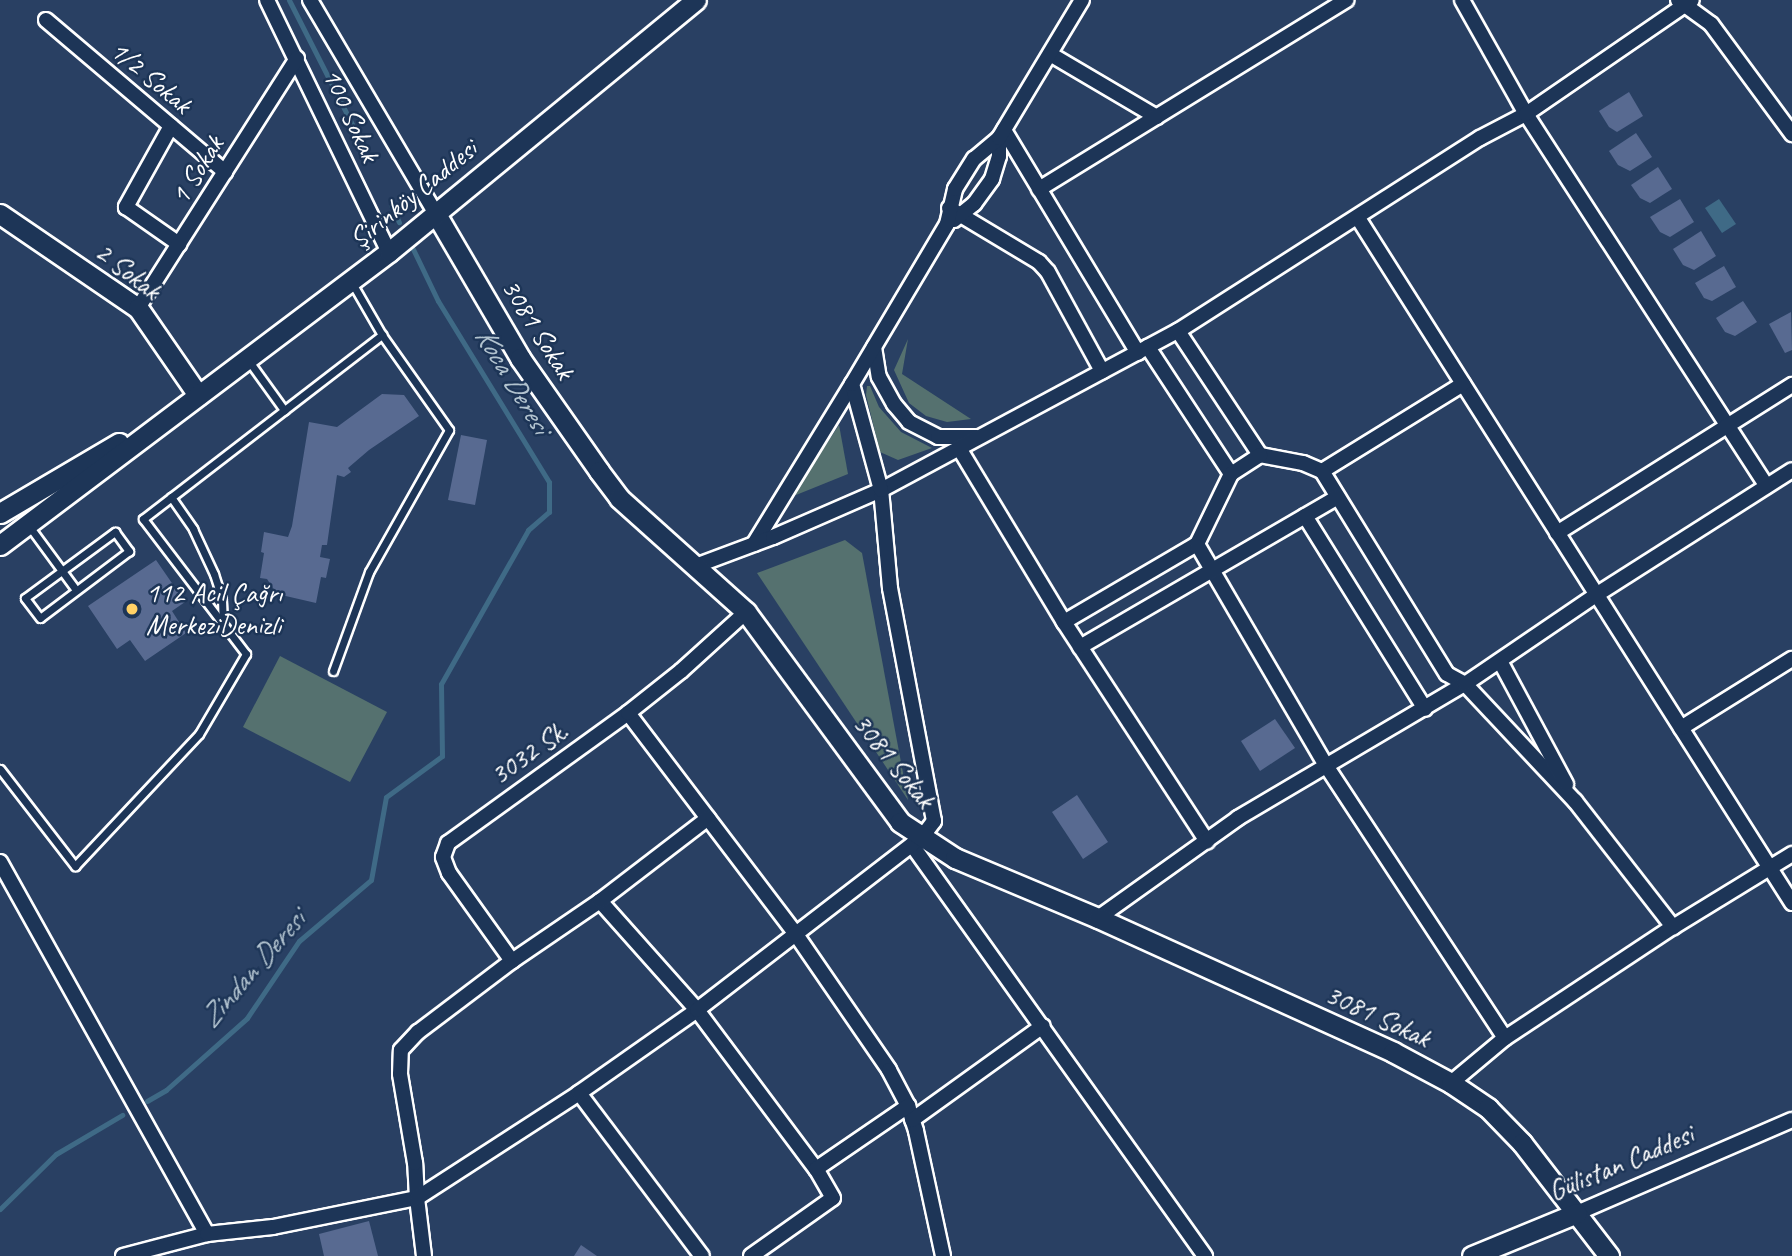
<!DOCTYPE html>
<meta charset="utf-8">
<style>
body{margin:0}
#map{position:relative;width:1792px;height:1256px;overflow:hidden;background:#294063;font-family:Caveat,sans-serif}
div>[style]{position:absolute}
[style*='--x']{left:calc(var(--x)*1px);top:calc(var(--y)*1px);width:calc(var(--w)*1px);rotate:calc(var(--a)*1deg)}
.green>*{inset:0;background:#55716f}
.water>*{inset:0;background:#3f6a86}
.stream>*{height:5px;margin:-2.5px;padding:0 2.5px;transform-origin:2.5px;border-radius:2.5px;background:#3f6a86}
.building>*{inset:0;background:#586a91}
.roads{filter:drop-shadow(2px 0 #fff) drop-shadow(-2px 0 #fff) drop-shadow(0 2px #fff) drop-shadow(0 -2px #fff)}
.lane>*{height:7px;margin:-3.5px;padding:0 3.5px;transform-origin:3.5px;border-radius:3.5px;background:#1d3557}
.street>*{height:14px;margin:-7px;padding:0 7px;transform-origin:7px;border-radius:7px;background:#1d3557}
.secondary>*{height:19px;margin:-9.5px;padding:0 9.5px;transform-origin:9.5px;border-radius:9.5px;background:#1d3557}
.dots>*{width:19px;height:19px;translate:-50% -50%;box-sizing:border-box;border:4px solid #1d3557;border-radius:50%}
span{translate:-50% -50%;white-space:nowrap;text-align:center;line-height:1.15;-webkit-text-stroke:5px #1d3557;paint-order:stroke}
.street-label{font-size:28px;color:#fff}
.poi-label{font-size:28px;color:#fff}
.left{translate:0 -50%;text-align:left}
.water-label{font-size:30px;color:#b2c3cf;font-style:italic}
</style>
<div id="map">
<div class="green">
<i style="clip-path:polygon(908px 339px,902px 374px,971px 419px,947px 422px,926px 416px,909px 403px,894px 370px)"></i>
<i style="clip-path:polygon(867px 386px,870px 386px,879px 407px,901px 432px,932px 448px,898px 460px,880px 452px,866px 395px)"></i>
<i style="clip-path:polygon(839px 425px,848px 474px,796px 495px,795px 492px)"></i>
<i style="clip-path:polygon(845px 540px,862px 553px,908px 800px,757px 573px)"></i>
<i style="clip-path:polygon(280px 656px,387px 712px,350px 782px,243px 727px)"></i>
</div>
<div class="water">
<i style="clip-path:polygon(1719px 199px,1736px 224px,1722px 233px,1705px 208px)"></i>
</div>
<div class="stream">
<i style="--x:289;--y:0;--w:153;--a:63.1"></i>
<i style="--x:391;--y:205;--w:19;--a:65"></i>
<i style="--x:147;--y:1101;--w:22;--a:-30"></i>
<i style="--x:166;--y:1090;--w:108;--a:-41.6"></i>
<i style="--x:247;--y:1018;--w:93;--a:-56"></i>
<i style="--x:299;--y:941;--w:94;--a:-40.3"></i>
<i style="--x:371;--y:880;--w:84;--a:-79.8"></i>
<i style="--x:386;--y:797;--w:69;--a:-36.2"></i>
<i style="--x:442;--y:756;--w:72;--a:-90.8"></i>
<i style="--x:441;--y:684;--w:177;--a:-60.5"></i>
<i style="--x:528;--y:530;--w:28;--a:-41"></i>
<i style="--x:549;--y:512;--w:30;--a:-90"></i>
<i style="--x:549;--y:482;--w:212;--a:-121.5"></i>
<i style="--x:438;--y:301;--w:58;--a:-115.7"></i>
<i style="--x:0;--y:1209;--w:78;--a:-44.5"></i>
<i style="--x:56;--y:1154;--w:77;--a:-30.6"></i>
</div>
<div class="building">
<i style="clip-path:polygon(1629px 92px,1643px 116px,1617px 132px,1609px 127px,1599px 111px)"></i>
<i style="clip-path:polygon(1636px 133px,1652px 157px,1630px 171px,1618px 165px,1609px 151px)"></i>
<i style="clip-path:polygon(1658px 167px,1672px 189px,1650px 203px,1640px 198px,1631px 185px)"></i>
<i style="clip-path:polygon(1680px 199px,1694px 222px,1670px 237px,1660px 232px,1650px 217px)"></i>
<i style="clip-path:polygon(1701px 231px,1716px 256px,1694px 270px,1683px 265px,1673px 249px)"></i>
<i style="clip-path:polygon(1724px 266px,1736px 287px,1712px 301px,1704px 298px,1695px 283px)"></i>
<i style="clip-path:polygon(1743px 301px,1757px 322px,1735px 336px,1725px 332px,1716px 318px)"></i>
<i style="clip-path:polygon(1791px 312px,1792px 350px,1785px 353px,1769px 324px)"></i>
<i style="clip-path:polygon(382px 394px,404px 395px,419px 416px,369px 450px,348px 468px,351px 472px,344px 477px,337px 475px,327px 545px,322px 545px,320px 557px,330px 559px,326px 578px,321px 577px,316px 603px,277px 594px,267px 579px,260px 578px,264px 553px,261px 552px,264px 532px,288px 537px,292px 526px,309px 422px,337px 427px)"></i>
<i style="clip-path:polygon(461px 435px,487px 440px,475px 505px,448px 500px)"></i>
<i style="clip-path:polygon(156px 560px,185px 602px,172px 611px,186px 633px,145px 661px,130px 640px,117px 649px,88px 606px)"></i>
<i style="clip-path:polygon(1275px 719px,1295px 748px,1260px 771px,1241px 741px)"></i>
<i style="clip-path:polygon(1077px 795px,1108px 842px,1083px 859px,1052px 812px)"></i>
<i style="clip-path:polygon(369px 1221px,378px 1256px,324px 1256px,319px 1234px)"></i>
<i style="clip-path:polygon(581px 1245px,597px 1256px,574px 1256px)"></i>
</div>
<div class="roads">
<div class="lane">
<i style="--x:248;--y:360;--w:62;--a:54.2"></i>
<i style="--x:171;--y:497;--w:39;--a:55"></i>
<i style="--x:193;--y:529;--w:50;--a:65"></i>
<i style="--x:214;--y:574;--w:26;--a:72"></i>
<i style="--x:222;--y:599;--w:25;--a:88"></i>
<i style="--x:29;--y:526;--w:79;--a:53.7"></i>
<i style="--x:115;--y:532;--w:24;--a:54"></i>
<i style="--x:129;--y:551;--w:111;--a:143"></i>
<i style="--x:40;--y:618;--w:25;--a:-127"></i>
<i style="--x:25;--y:598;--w:112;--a:-36.3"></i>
<i style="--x:333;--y:671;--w:105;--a:-70"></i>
<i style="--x:369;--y:572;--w:163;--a:-60.6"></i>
<i style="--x:449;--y:430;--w:116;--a:-125.2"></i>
<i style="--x:382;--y:335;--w:60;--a:-120"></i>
<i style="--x:0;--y:769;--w:123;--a:52.3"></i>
<i style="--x:75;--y:866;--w:181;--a:-46.8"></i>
<i style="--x:199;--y:734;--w:93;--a:-59.6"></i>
<i style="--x:246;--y:654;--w:170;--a:-127.3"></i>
<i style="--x:143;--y:519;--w:302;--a:-37.6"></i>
</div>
<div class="street">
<i style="--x:267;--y:0;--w:280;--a:64.2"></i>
<i style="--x:310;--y:0;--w:248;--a:59.5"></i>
<i style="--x:1462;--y:0;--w:131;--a:60.7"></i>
<i style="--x:1526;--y:114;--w:443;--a:57.1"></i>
<i style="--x:1678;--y:0;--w:41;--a:36"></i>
<i style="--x:1711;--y:24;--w:137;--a:53.6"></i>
<i style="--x:46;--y:20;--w:235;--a:40.3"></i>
<i style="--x:1050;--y:54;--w:124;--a:30.5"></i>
<i style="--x:171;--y:126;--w:93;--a:119.1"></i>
<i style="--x:126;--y:207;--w:65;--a:34.9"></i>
<i style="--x:1004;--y:130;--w:260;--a:59"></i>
<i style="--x:1039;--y:189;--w:361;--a:-31.6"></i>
<i style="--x:949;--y:208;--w:105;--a:31"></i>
<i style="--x:1039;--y:262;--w:13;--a:48"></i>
<i style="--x:1048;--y:272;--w:113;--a:61.4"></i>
<i style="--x:1358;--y:218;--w:811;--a:57.64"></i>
<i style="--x:954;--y:220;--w:26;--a:-39"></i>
<i style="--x:974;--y:204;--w:31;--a:-54"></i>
<i style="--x:992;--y:179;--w:24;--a:-73"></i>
<i style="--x:999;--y:156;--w:18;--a:-90"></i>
<i style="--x:138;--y:308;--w:296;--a:-57.5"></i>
<i style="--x:1178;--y:331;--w:149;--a:56.5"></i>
<i style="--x:1260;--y:455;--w:44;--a:10.5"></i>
<i style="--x:1303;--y:463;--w:21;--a:23"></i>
<i style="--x:874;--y:347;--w:30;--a:81"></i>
<i style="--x:879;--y:377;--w:31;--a:61"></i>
<i style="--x:894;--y:404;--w:23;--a:50"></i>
<i style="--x:909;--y:422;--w:33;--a:27"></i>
<i style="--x:938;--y:437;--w:39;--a:0"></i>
<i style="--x:1463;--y:384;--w:166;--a:148.3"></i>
<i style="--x:1322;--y:471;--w:238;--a:58.4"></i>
<i style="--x:1447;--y:674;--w:21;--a:29"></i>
<i style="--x:1465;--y:684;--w:161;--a:46.8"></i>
<i style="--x:1575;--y:801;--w:160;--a:52.1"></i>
<i style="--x:959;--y:448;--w:203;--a:58.9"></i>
<i style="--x:1064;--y:622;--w:154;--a:-30.4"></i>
<i style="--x:1197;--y:544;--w:78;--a:-64.1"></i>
<i style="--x:1231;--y:474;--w:152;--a:-123.2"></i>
<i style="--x:1231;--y:474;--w:35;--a:-33"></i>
<i style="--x:1305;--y:516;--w:227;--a:58.1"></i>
<i style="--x:1557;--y:533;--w:278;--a:-32.2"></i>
<i style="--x:754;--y:544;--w:188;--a:-58.5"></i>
<i style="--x:1197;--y:544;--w:258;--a:59.8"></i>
<i style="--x:1327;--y:767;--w:324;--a:56.7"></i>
<i style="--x:698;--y:565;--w:80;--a:-20.5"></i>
<i style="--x:773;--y:537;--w:118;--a:-23.5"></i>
<i style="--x:881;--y:490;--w:337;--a:-28.2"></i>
<i style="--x:1178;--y:331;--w:358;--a:-32.6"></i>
<i style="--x:1480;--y:138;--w:52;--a:-27.6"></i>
<i style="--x:1526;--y:114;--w:201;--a:-34.5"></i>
<i style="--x:1064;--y:622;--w:262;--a:56.9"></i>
<i style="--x:1080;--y:647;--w:298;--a:-30.2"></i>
<i style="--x:1500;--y:661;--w:140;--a:61.8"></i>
<i style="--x:628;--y:713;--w:276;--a:52.8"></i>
<i style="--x:795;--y:933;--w:166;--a:55.5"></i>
<i style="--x:889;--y:1070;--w:41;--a:62.2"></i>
<i style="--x:908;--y:1106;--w:26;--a:72"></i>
<i style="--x:916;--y:1131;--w:128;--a:77.8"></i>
<i style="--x:1681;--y:728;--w:131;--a:-31.9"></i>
<i style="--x:912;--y:845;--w:505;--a:54.52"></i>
<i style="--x:0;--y:862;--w:426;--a:60.9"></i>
<i style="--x:600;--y:901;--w:146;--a:48.3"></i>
<i style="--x:697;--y:1010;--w:199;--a:53.2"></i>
<i style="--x:1098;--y:918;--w:172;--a:-35.5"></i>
<i style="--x:1238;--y:818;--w:264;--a:-30.6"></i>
<i style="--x:1465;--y:684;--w:158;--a:-34.2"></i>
<i style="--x:1596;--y:595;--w:232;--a:-32.5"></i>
<i style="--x:512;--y:961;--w:108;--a:-125.6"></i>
<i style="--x:449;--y:873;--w:17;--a:-111"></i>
<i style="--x:443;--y:857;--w:15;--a:-70"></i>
<i style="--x:448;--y:843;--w:222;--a:-35.8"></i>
<i style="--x:628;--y:713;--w:68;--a:-38.4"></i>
<i style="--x:681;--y:671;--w:88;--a:-42.2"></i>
<i style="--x:1451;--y:1083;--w:70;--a:-39.8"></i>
<i style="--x:1505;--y:1038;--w:201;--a:-33.5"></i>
<i style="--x:1673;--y:927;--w:140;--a:-31.5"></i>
<i style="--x:579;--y:1093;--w:204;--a:53"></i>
<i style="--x:912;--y:1120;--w:161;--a:-35.7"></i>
<i style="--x:1577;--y:1213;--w:234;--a:-23.4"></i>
<i style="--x:123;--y:1256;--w:87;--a:-14.7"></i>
<i style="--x:207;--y:1234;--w:66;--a:-6.1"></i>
<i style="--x:273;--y:1227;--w:147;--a:-11.4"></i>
<i style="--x:417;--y:1198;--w:35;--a:-93"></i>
<i style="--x:415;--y:1163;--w:90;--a:-99.6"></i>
<i style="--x:400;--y:1074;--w:24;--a:-88"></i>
<i style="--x:401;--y:1050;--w:25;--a:-47"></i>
<i style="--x:418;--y:1032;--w:118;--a:-37.1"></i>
<i style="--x:512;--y:961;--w:107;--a:-34.3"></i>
<i style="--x:600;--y:901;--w:136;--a:-37.5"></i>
<i style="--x:424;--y:1256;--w:58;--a:-96.9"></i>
<i style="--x:417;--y:1198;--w:193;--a:-32.9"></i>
<i style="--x:579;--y:1093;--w:144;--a:-35.1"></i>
<i style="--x:697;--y:1010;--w:284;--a:-37.6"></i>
<i style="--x:922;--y:837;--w:20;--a:-53"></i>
<i style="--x:934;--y:821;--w:237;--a:-100.7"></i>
<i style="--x:890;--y:588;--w:98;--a:-95.2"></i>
<i style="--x:881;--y:490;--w:110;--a:-105.3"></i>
<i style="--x:852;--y:384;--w:186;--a:-59.3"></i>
<i style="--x:947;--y:224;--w:36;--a:-77"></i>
<i style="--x:955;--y:189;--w:36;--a:-58"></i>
<i style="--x:974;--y:159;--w:33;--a:-40"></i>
<i style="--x:999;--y:138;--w:161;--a:-59"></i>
<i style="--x:751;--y:1256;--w:100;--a:-35.3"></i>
<i style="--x:833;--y:1198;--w:34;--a:-120"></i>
<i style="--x:816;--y:1169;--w:112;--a:-34.4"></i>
</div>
<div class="secondary">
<i style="--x:0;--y:214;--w:167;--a:34.3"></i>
<i style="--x:138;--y:308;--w:106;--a:55.4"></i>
<i style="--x:436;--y:214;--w:167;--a:59.7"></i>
<i style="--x:520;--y:358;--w:138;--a:55"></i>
<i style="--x:599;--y:471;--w:34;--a:53"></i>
<i style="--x:619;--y:498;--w:171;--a:41.9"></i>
<i style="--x:746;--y:612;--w:260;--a:53.7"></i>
<i style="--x:900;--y:822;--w:66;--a:33.2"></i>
<i style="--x:955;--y:858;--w:155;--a:22.8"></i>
<i style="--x:1098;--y:918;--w:324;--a:24.4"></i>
<i style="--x:1393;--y:1052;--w:66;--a:28.1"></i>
<i style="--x:1451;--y:1083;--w:45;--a:34"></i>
<i style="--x:1488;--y:1108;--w:49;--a:45.8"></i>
<i style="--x:1522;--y:1143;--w:143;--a:52.4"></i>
<i style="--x:0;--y:513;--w:138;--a:-30.5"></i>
<i style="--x:0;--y:545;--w:487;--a:-37"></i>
<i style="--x:389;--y:252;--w:397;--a:-39.4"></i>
<i style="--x:1472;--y:1256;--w:113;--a:-22.3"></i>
</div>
</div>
<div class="dots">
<i style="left:132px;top:609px;background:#ffd166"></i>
</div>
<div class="street-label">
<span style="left:151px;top:77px;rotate:40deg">1/2 Sokak</span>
<span style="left:351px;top:115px;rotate:65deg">100 Sokak</span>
<span style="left:197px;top:170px;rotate:-58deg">1 Sokak</span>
<span style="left:413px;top:194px;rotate:-39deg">Şirinköy Caddesi</span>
<span style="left:128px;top:271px;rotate:38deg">2 Sokak</span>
<span style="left:538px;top:329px;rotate:58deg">3081 Sokak</span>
<span style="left:529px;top:753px;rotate:-35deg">3032 Sk.</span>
<span style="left:894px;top:761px;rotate:51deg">3081 Sokak</span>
<span style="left:1378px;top:1016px;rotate:25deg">3081 Sokak</span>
<span style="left:1621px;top:1163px;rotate:-23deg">Gülistan Caddesi</span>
</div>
<div class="poi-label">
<span class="left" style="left:146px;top:609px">112 Acil Çağrı<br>MerkeziDenizli</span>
</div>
<div class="water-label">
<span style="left:513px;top:380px;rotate:59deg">Koca Deresi</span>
<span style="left:252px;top:969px;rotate:-49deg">Zindan Deresi</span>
</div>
</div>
